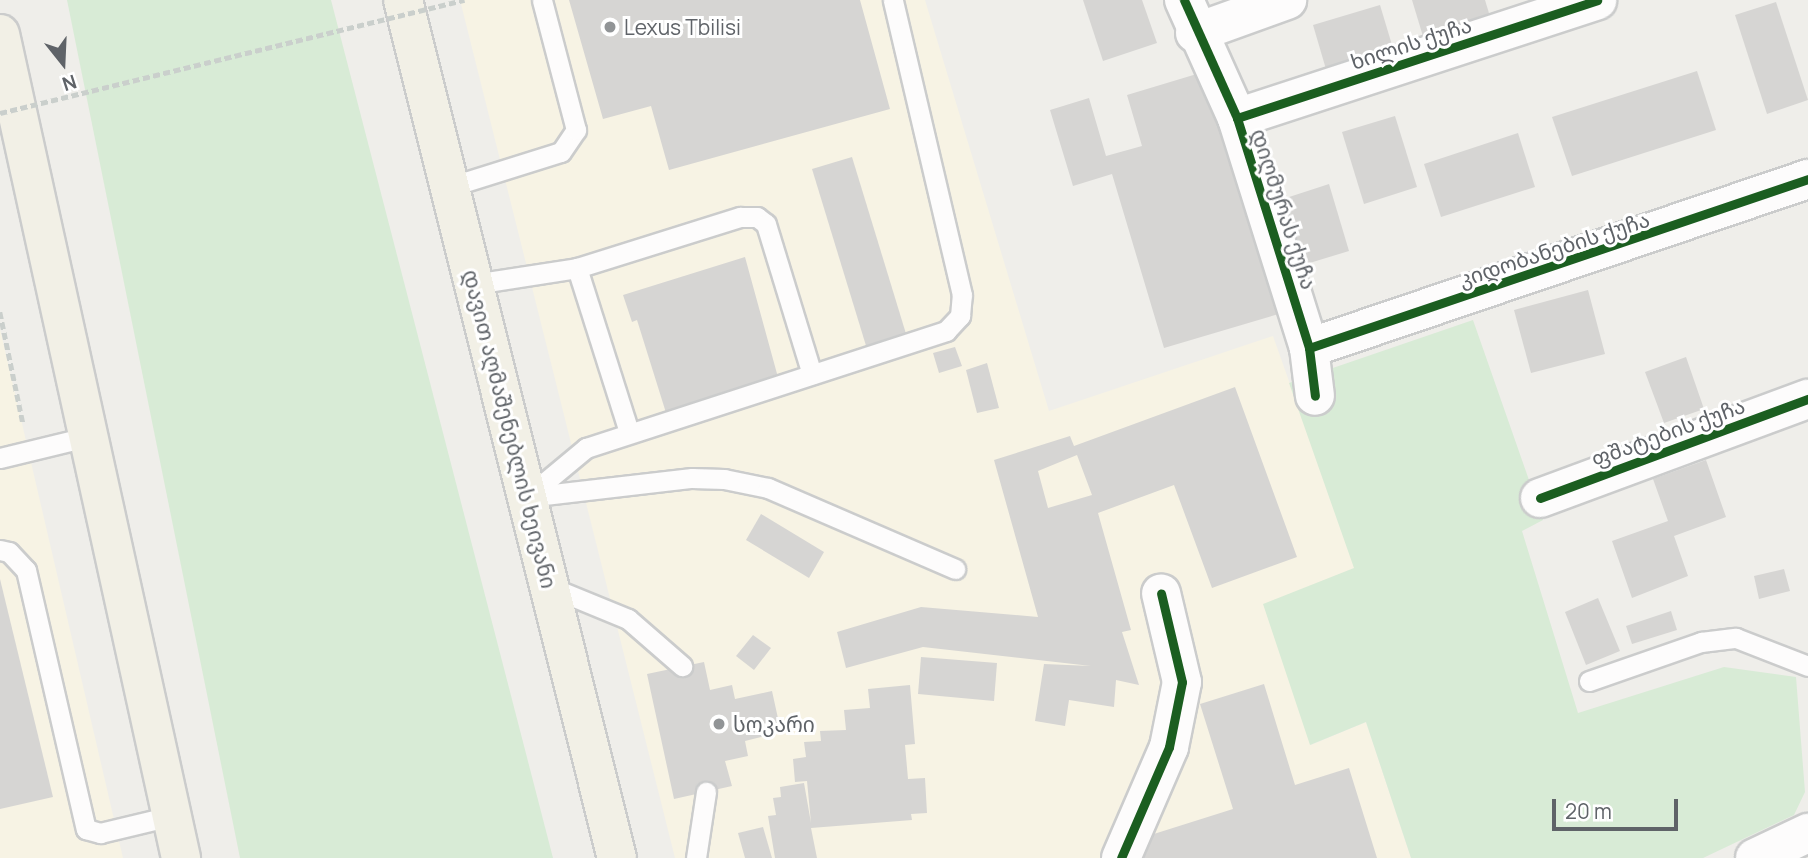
<!DOCTYPE html>
<meta charset="utf-8">
<style>
body{margin:0}
#map{position:relative;width:1808px;height:858px;overflow:hidden;background:#efeeea;font-family:Manrope,"Noto Sans Georgian",sans-serif}
div>[style]{position:absolute}
[style*='--x']{left:calc(var(--x)*1px);top:calc(var(--y)*1px);width:calc(var(--w)*1px);rotate:calc(var(--a)*1deg)}
.commercial>*{inset:0;background:#f7f3e4}
.green>*{inset:0;background:#d8ebd6}
.building>*{inset:0;background:#d6d5d3}
.path>*{height:4.5px;margin-top:-2.25px;transform-origin:0;background:repeating-linear-gradient(90deg,#cacfcc 0 7px,transparent 0 10.5px)}
.roads{filter:drop-shadow(2px 0 #cbcccc) drop-shadow(-2px 0 #cbcccc) drop-shadow(0 2px #cbcccc) drop-shadow(0 -2px #cbcccc)}
.service>*{height:19px;margin:-9.5px;padding:0 9.5px;transform-origin:9.5px;border-radius:9.5px;background:#fdfcfc}
.minor>*{height:38px;margin:-19px;padding:0 19px;transform-origin:19px;border-radius:19px;background:#fdfcfc}
.trunk>*{height:38px;margin:-19px;padding:0 19px;transform-origin:19px;border-radius:19px;background:#f2f0e6}
.path-bridge>*{height:4.5px;margin-top:-2.25px;transform-origin:0;background:repeating-linear-gradient(90deg,#cacfcc 0 7px,transparent 0 10.5px)}
.cycleway>*{height:9px;margin:-4.5px;padding:0 4.5px;transform-origin:4.5px;border-radius:4.5px;background:#1b5e20}
.dots>*{width:19px;height:19px;translate:-50% -50%;box-sizing:border-box;border:4px solid #fff;border-radius:50%}
span{translate:-50% -50%;white-space:nowrap;text-align:center;line-height:1.15;-webkit-text-stroke:6px #fff;paint-order:stroke}
.poi-label{font-size:21px;color:#5f6368}
.left{translate:0 -50%;text-align:left}
.street-label{font-size:21px;color:#5f6368}
.north{position:absolute;left:28px;top:28px;width:70px;height:70px;-webkit-text-stroke:5px #fff;paint-order:stroke;rotate:162deg;font-size:19px;font-weight:700;line-height:28px;text-align:center;color:#5f6368}
.north::after{content:'';display:block;margin:auto;width:24px;height:32px;background:#5f6368;clip-path:polygon(50% 0,100% 100%,50% 72%,0 100%)}
.scale{position:absolute;left:1552px;top:799px;width:126px;height:32px;box-sizing:border-box;border:4px solid #5f6368;border-top:0;padding-left:9px;font-size:21px;line-height:24px;white-space:nowrap;color:#5f6368;-webkit-text-stroke:5px #fff;paint-order:stroke}
</style>
<div id="map">
<div class="commercial">
<i style="clip-path:polygon(460px 0,925px 0,1049px 411px,1273px 336px,1355px 568px,1264px 605px,1311px 745px,1366px 722px,1411px 858px,675px 858px)"></i>
<i style="clip-path:polygon(0 329px,123px 858px,0 858px)"></i>
</div>
<div class="green">
<i style="clip-path:polygon(67px 0,331px 0,553px 858px,240px 858px)"></i>
<i style="clip-path:polygon(1473px 320px,1543px 520px,1522px 531px,1578px 713px,1724px 667px,1796px 677px,1805px 792px,1794px 815px,1703px 858px,1411px 858px,1366px 722px,1310px 745px,1263px 604px,1354px 568px,1289px 383px)"></i>
</div>
<div class="building">
<i style="clip-path:polygon(569px 0,860px 0,890px 109px,669px 170px,651px 106px,603px 119px)"></i>
<i style="clip-path:polygon(1083px 0,1142px 0,1157px 43px,1103px 61px)"></i>
<i style="clip-path:polygon(1412px 0,1485px 0,1492px 23px,1425px 43px)"></i>
<i style="clip-path:polygon(1776px 2px,1808px 100px,1767px 114px,1735px 15px)"></i>
<i style="clip-path:polygon(1380px 5px,1395px 55px,1328px 76px,1313px 25px)"></i>
<i style="clip-path:polygon(1210px 70px,1282px 313px,1164px 348px,1112px 174px,1073px 186px,1050px 110px,1089px 98px,1106px 156px,1142px 146px,1127px 95px)"></i>
<i style="clip-path:polygon(1697px 71px,1716px 130px,1572px 176px,1552px 117px)"></i>
<i style="clip-path:polygon(1395px 116px,1417px 187px,1364px 204px,1342px 132px)"></i>
<i style="clip-path:polygon(1518px 133px,1535px 187px,1441px 217px,1424px 164px)"></i>
<i style="clip-path:polygon(852px 157px,907px 337px,867px 349px,812px 169px)"></i>
<i style="clip-path:polygon(1329px 184px,1349px 251px,1303px 265px,1283px 199px)"></i>
<i style="clip-path:polygon(745px 257px,779px 381px,667px 416px,637px 320px,632px 322px,623px 295px)"></i>
<i style="clip-path:polygon(1588px 290px,1605px 354px,1531px 373px,1514px 310px)"></i>
<i style="clip-path:polygon(955px 347px,962px 366px,939px 373px,933px 353px)"></i>
<i style="clip-path:polygon(1686px 357px,1704px 409px,1664px 423px,1645px 372px)"></i>
<i style="clip-path:polygon(987px 363px,999px 408px,977px 413px,966px 370px)"></i>
<i style="clip-path:polygon(evenodd,1235px 387px,1297px 557px,1212px 588px,1174px 485px,1098px 513px,1131px 630px,1122px 632px,1139px 685px,1116px 680px,1114px 707px,1069px 700px,1065px 726px,1035px 721px,1044px 664px,1091px 666px,923px 647px,846px 668px,837px 632px,921px 607px,1038px 617px,994px 460px,1070px 436px,1074px 446px,1235px 387px,1077px 455px,1092px 495px,1048px 508px,1038px 471px,1077px 455px)"></i>
<i style="clip-path:polygon(1706px 460px,1726px 517px,1674px 536px,1688px 576px,1632px 598px,1612px 541px,1668px 521px,1653px 479px)"></i>
<i style="clip-path:polygon(761px 514px,824px 552px,809px 578px,746px 540px)"></i>
<i style="clip-path:polygon(1784px 569px,1790px 591px,1759px 599px,1754px 576px)"></i>
<i style="clip-path:polygon(0 579px,53px 797px,0 809px)"></i>
<i style="clip-path:polygon(1598px 598px,1620px 651px,1586px 665px,1565px 612px)"></i>
<i style="clip-path:polygon(1671px 611px,1677px 630px,1632px 644px,1626px 626px)"></i>
<i style="clip-path:polygon(753px 635px,771px 648px,754px 670px,736px 656px)"></i>
<i style="clip-path:polygon(921px 657px,997px 663px,994px 701px,918px 694px)"></i>
<i style="clip-path:polygon(704px 662px,710px 690px,732px 685px,735px 699px,772px 691px,781px 732px,745px 741px,748px 756px,725px 761px,732px 786px,674px 799px,647px 674px)"></i>
<i style="clip-path:polygon(1264px 684px,1295px 785px,1349px 768px,1377px 858px,1144px 858px,1138px 839px,1233px 809px,1200px 704px)"></i>
<i style="clip-path:polygon(910px 685px,915px 744px,905px 745px,908px 779px,925px 778px,927px 813px,911px 814px,912px 820px,811px 828px,817px 858px,775px 858px,768px 816px,776px 815px,773px 798px,781px 797px,780px 787px,804px 783px,811px 823px,807px 781px,795px 782px,793px 759px,806px 757px,804px 742px,821px 741px,820px 731px,846px 730px,844px 710px,870px 708px,868px 689px)"></i>
<i style="clip-path:polygon(763px 827px,772px 858px,745px 858px,738px 833px)"></i>
</div>
<div class="path">
<i style="--x:0;--y:312;--w:113;--a:78.3"></i>
</div>
<div class="roads">
<div class="service">
<i style="--x:449;--y:187;--w:117;--a:-17.4"></i>
<i style="--x:561;--y:152;--w:27;--a:-56"></i>
<i style="--x:576;--y:130;--w:134;--a:-104.7"></i>
<i style="--x:577;--y:268;--w:172;--a:72.4"></i>
<i style="--x:474;--y:284;--w:104;--a:-8.8"></i>
<i style="--x:577;--y:268;--w:171;--a:-17.4"></i>
<i style="--x:740;--y:217;--w:17;--a:0"></i>
<i style="--x:757;--y:217;--w:11;--a:38"></i>
<i style="--x:766;--y:224;--w:157;--a:73"></i>
<i style="--x:0;--y:458;--w:89;--a:-13.6"></i>
<i style="--x:527;--y:497;--w:77;--a:-39.7"></i>
<i style="--x:586;--y:448;--w:379;--a:-18"></i>
<i style="--x:946;--y:331;--w:21;--a:-47"></i>
<i style="--x:960;--y:316;--w:21;--a:-85"></i>
<i style="--x:962;--y:295;--w:303;--a:-103.2"></i>
<i style="--x:527;--y:497;--w:166;--a:-6.6"></i>
<i style="--x:692;--y:478;--w:32;--a:2"></i>
<i style="--x:724;--y:479;--w:45;--a:11.6"></i>
<i style="--x:768;--y:488;--w:204;--a:23.4"></i>
<i style="--x:0;--y:550;--w:9;--a:13"></i>
<i style="--x:9;--y:552;--w:25;--a:47"></i>
<i style="--x:26;--y:570;--w:266;--a:77"></i>
<i style="--x:86;--y:829;--w:15;--a:16"></i>
<i style="--x:100;--y:833;--w:73;--a:-13.5"></i>
<i style="--x:550;--y:587;--w:84;--a:22.3"></i>
<i style="--x:628;--y:619;--w:72;--a:41"></i>
<i style="--x:1589;--y:681;--w:119;--a:-19.2"></i>
<i style="--x:1701;--y:642;--w:35;--a:-7"></i>
<i style="--x:1736;--y:638;--w:77;--a:21.3"></i>
<i style="--x:696;--y:858;--w:67;--a:-81.4"></i>
</div>
<div class="minor">
<i style="--x:1184;--y:0;--w:129;--a:65.8"></i>
<i style="--x:1237;--y:118;--w:241;--a:72.6"></i>
<i style="--x:1309;--y:348;--w:48;--a:82.9"></i>
<i style="--x:1195;--y:33;--w:98;--a:-19.7"></i>
<i style="--x:1237;--y:118;--w:379;--a:-18.1"></i>
<i style="--x:1309;--y:348;--w:527;--a:-18.71"></i>
<i style="--x:1540;--y:498;--w:286;--a:-20.3"></i>
<i style="--x:1121;--y:858;--w:121;--a:-66.6"></i>
<i style="--x:1169;--y:747;--w:66;--a:-78.7"></i>
<i style="--x:1182;--y:682;--w:91;--a:-103.3"></i>
<i style="--x:1755;--y:858;--w:59;--a:-25.3"></i>
</div>
<div class="trunk">
<i style="--x:403;--y:0;--w:884;--a:76"></i>
<i style="--x:0;--y:34;--w:844;--a:77.61"></i>
</div>
</div>
<div class="path-bridge">
<i style="--x:0;--y:113;--w:478;--a:-13.7"></i>
</div>
<div class="cycleway">
<i style="--x:1184;--y:0;--w:129;--a:65.8"></i>
<i style="--x:1237;--y:118;--w:241;--a:72.6"></i>
<i style="--x:1309;--y:348;--w:48;--a:82.9"></i>
<i style="--x:1237;--y:118;--w:379;--a:-18.1"></i>
<i style="--x:1309;--y:348;--w:527;--a:-18.71"></i>
<i style="--x:1540;--y:498;--w:286;--a:-20.3"></i>
<i style="--x:1121;--y:858;--w:121;--a:-66.6"></i>
<i style="--x:1169;--y:747;--w:66;--a:-78.7"></i>
<i style="--x:1182;--y:682;--w:91;--a:-103.3"></i>
</div>
<div class="dots">
<i style="left:610px;top:27px;background:#919496"></i>
<i style="left:719px;top:724px;background:#919496"></i>
</div>
<div class="poi-label">
<span class="left" style="left:624px;top:27px">Lexus Tbilisi</span>
<span class="left" style="left:733px;top:724px">სოკარი</span>
</div>
<div class="street-label">
<span style="left:1411px;top:43px;rotate:-18deg">ხილის ქუჩა</span>
<span style="left:1284px;top:209px;rotate:72deg">დიღმურას ქუჩა</span>
<span style="left:1554px;top:249px;rotate:-18deg">კიდობანების ქუჩა</span>
<span style="left:510px;top:429px;rotate:76deg">დავით აღმაშენებლის ხეივანი</span>
<span style="left:1668px;top:432px;rotate:-20deg">ფშატების ქუჩა</span>
</div>
<div class="north">N</div>
<div class="scale">20 m</div>
</div>
